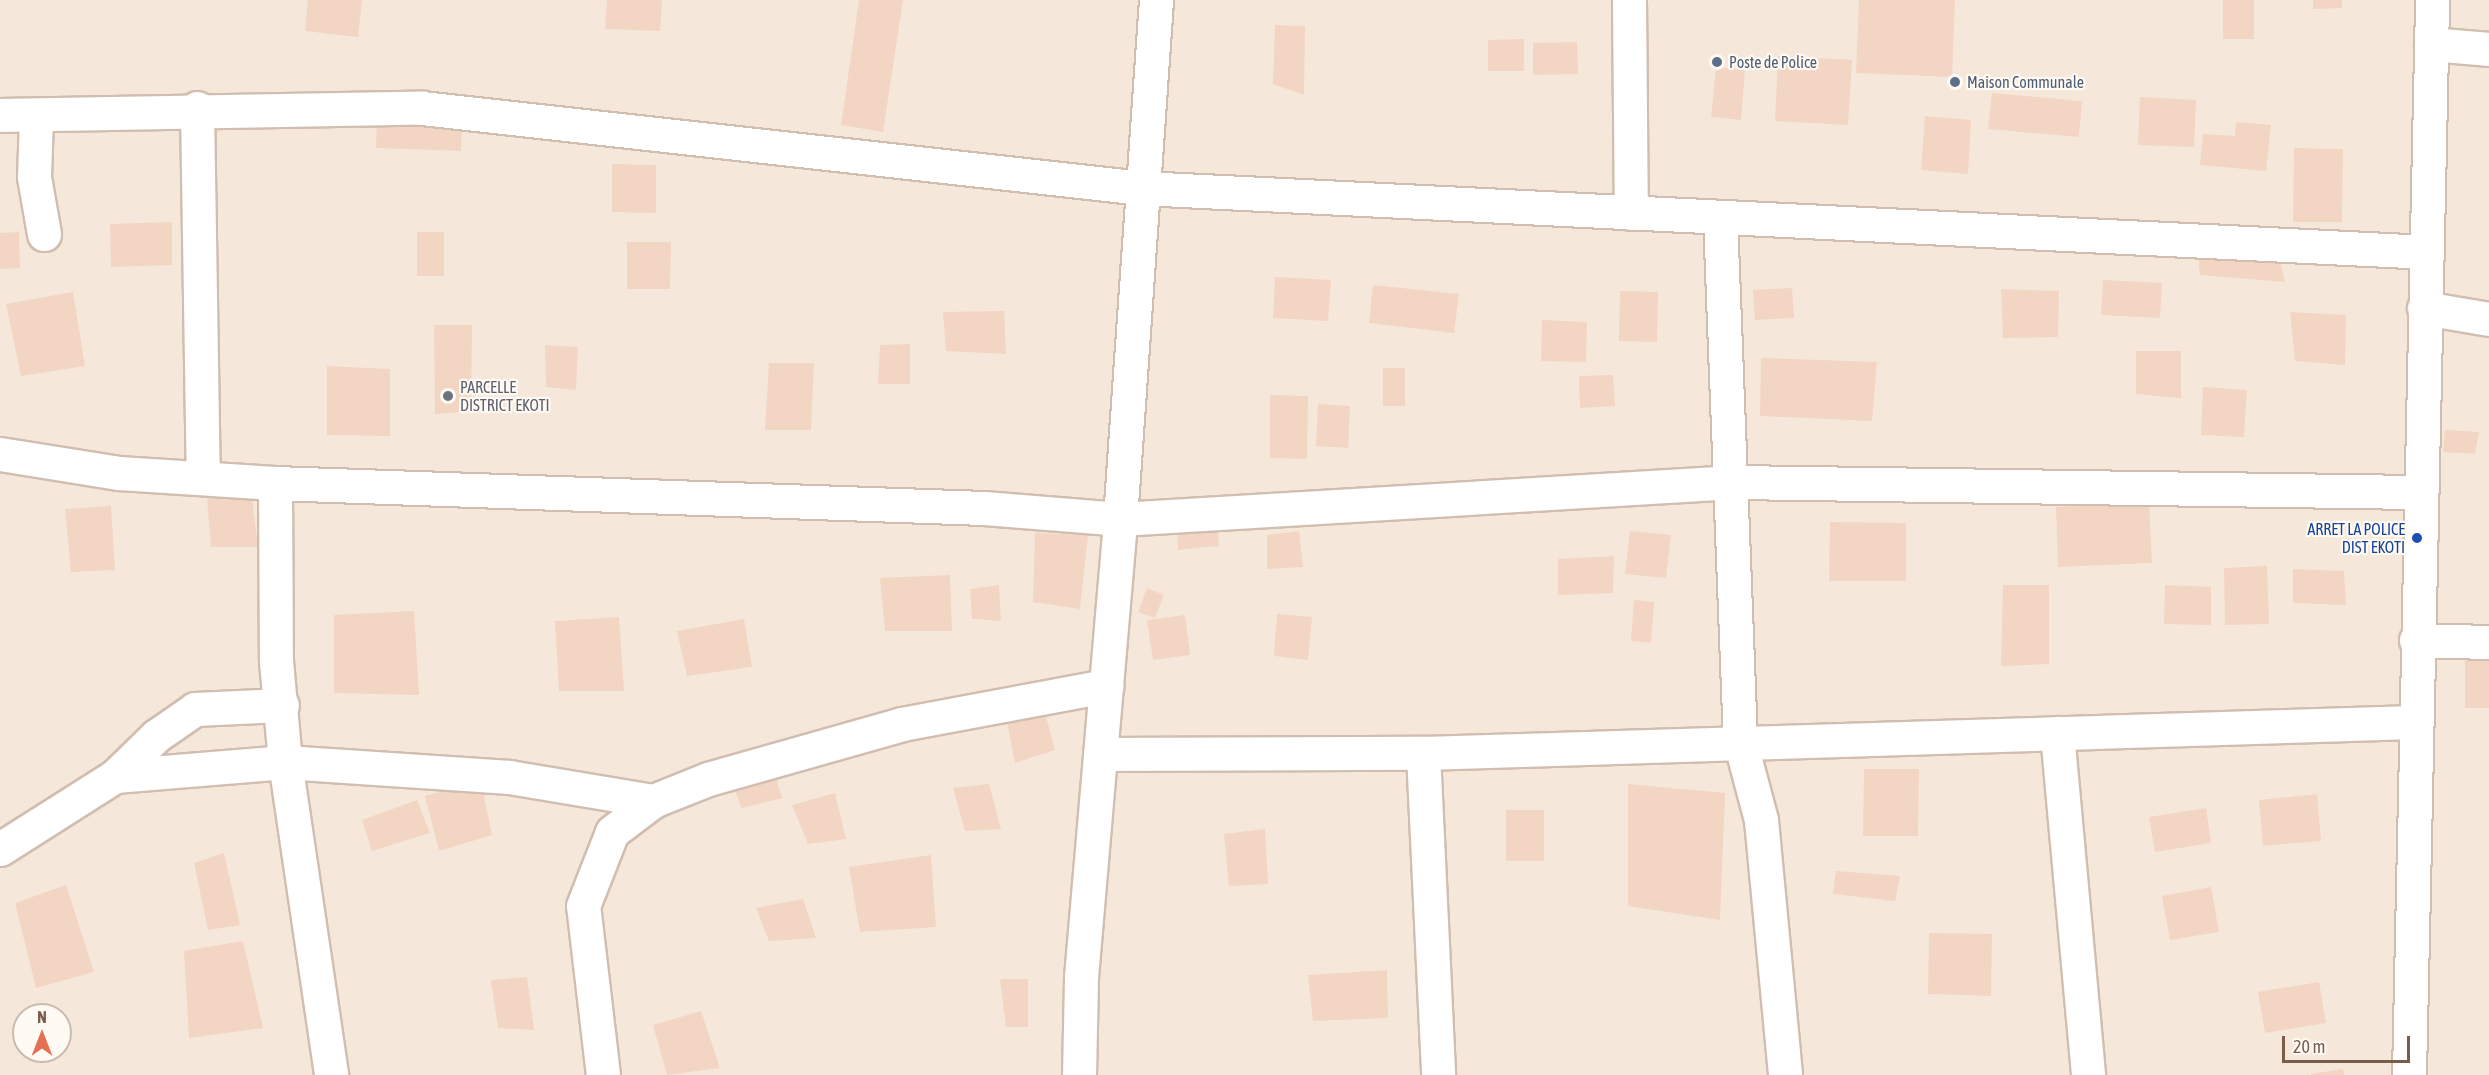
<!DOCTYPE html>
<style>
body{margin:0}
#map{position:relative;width:2489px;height:1075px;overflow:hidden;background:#fdf6ec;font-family:"Asap Condensed",sans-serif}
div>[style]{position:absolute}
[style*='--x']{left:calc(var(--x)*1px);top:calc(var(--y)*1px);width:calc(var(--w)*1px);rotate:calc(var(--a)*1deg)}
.residential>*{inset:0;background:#f5e8da}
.building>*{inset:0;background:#f3d5c3}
.roads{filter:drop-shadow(2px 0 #d1beb0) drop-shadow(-2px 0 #d1beb0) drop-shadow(0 2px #d1beb0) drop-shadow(0 -2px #d1beb0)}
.minor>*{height:33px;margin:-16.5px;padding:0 16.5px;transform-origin:16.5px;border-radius:16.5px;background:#fff}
.dots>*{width:16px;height:16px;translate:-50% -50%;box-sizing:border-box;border:3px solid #fffaf3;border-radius:50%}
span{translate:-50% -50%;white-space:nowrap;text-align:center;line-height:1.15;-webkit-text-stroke:4.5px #fffaf3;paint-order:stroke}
.service-label{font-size:16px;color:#4e5e75}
.left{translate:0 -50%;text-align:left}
.worship-label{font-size:16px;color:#5b616d}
.transit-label{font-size:16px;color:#164399}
.right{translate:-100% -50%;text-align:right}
.north{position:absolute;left:12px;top:1003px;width:60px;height:60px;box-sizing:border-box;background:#fffaf3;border:2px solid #cabbb1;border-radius:50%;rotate:0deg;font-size:16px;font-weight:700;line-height:24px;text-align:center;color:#7a5c4d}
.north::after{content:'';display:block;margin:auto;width:21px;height:27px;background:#e76f51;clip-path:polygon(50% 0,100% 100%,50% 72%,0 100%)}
.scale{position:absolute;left:2282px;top:1036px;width:128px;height:27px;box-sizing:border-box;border:3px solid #7a5c4d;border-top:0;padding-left:8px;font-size:18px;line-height:21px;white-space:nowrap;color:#7a5c4d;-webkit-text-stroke:4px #fffaf3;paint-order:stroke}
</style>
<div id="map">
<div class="residential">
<i style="clip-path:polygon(evenodd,0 0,2489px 0,2489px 1075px,0 1075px,0 0,24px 1015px,60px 1015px,60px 1051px,24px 1051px,24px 1015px)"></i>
</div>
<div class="building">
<i style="clip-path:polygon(308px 0,362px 0,358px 37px,305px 31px)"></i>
<i style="clip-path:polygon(607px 0,662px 0,660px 31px,605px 29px)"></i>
<i style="clip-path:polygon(859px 0,903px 0,883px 132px,841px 125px)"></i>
<i style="clip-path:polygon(1859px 0,1955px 0,1952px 77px,1856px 73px)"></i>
<i style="clip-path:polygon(2223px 0,2254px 0,2254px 39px,2223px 39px)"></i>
<i style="clip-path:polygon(2313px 0,2342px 0,2342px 8px,2313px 9px)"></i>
<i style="clip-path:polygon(1275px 25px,1305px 26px,1304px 95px,1273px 84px)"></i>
<i style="clip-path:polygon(1524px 39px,1524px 71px,1488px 71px,1488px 40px)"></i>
<i style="clip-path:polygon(1577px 42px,1578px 74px,1533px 75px,1533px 43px)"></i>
<i style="clip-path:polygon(1778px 56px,1852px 60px,1848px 125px,1775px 121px)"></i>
<i style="clip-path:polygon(1716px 67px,1745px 70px,1741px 120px,1711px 117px)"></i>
<i style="clip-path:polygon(1992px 93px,2082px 101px,2079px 137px,1988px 129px)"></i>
<i style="clip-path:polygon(2140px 97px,2196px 100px,2194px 147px,2138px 145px)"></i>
<i style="clip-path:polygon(1925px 116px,1971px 120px,1968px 174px,1921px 170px)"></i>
<i style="clip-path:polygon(377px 117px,462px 120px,461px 151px,376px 148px)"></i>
<i style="clip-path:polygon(2236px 122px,2271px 125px,2266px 171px,2200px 165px,2203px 134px,2235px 136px)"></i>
<i style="clip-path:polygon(2294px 148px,2343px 149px,2342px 222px,2293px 222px)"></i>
<i style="clip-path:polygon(612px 164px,656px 165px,656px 213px,612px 212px)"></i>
<i style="clip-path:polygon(172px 222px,172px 265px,111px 267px,110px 224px)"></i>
<i style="clip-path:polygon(19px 232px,20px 268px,0 269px,0 233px)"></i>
<i style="clip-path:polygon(417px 232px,444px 232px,444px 276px,417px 276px)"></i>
<i style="clip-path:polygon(627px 242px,671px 242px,670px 289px,627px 289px)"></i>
<i style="clip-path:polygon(2198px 255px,2279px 258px,2285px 282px,2200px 275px)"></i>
<i style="clip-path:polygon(1275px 277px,1331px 280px,1328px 321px,1273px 318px)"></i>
<i style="clip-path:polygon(2103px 280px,2162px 283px,2160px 318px,2101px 315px)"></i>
<i style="clip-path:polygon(1373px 285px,1459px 294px,1454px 333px,1369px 323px)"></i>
<i style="clip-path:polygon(1792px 288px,1794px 318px,1755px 320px,1753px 290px)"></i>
<i style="clip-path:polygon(2001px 289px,2059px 291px,2058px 337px,2003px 338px)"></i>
<i style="clip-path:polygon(1620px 291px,1658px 292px,1657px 342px,1619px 341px)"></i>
<i style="clip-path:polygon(73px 292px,85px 366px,21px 376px,6px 304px)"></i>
<i style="clip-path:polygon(1004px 311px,1006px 354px,946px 351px,943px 312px)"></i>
<i style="clip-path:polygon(2290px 312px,2346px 315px,2345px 365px,2295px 361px)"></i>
<i style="clip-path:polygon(1542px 320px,1587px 322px,1586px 362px,1541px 361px)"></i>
<i style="clip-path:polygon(434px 325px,472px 325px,471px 411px,435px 414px)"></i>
<i style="clip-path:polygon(910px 344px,910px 384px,878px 384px,880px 345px)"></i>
<i style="clip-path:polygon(545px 345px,578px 347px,576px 390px,546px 387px)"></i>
<i style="clip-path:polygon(2136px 351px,2181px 351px,2181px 398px,2136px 394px)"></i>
<i style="clip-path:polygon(1761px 358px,1877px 362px,1872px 421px,1760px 416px)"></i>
<i style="clip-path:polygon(769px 363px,814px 363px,811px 430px,765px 430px)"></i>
<i style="clip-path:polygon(327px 366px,390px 369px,390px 436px,327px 435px)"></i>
<i style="clip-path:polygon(1383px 368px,1405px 368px,1405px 406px,1383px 406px)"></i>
<i style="clip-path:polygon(1613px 375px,1615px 406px,1580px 408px,1579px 376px)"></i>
<i style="clip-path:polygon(2203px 387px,2247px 390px,2244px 437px,2201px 435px)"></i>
<i style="clip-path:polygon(1270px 395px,1308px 396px,1307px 459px,1270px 458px)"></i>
<i style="clip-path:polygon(1318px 404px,1350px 406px,1348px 448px,1316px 446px)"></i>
<i style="clip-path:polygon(2445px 430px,2479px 432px,2475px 454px,2443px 452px)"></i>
<i style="clip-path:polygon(207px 498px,252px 498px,258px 547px,211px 547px)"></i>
<i style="clip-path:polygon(2149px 503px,2152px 563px,2058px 567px,2056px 507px)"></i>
<i style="clip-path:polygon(111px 506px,115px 570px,71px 572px,65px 509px)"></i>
<i style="clip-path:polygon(1217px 519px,1219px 546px,1178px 550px,1177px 523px)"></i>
<i style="clip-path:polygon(1830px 522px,1906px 523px,1906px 581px,1829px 581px)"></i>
<i style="clip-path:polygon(1299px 531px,1303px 567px,1267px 569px,1267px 535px)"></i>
<i style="clip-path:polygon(1630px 531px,1671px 535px,1666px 578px,1625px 574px)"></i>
<i style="clip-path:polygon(1035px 533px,1088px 535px,1080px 609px,1033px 602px)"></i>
<i style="clip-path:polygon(1614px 556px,1613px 593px,1558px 595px,1558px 559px)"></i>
<i style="clip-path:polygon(2267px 566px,2269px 624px,2225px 625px,2224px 568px)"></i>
<i style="clip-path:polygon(2293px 569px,2344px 571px,2346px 605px,2293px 603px)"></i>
<i style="clip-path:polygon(950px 575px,952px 631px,885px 631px,880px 578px)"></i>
<i style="clip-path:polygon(999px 585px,1001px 621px,972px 619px,970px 589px)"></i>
<i style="clip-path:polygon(2003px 585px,2049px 585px,2049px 664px,2001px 666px)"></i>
<i style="clip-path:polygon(2165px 585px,2211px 587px,2211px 625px,2164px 624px)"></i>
<i style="clip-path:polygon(1147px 588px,1164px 595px,1155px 618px,1138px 612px)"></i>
<i style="clip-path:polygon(1634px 600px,1654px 602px,1651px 643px,1631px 641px)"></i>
<i style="clip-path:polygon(414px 611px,419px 695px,334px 693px,334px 615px)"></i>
<i style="clip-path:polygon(1277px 614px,1312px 617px,1308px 660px,1274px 656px)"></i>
<i style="clip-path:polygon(1185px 615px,1190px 655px,1153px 660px,1147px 620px)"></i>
<i style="clip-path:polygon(619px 617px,624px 691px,559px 691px,555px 621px)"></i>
<i style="clip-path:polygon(744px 619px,752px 667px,687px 676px,677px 631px)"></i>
<i style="clip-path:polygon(2465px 659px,2489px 659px,2489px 708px,2465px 708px)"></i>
<i style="clip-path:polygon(1045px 713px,1055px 750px,1015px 763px,1006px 717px)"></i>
<i style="clip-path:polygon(772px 765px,782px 798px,742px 808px,729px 777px)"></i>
<i style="clip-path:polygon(1864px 769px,1919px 769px,1918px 836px,1863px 836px)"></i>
<i style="clip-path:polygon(481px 781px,492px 835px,439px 851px,425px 796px)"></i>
<i style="clip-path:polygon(989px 784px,1001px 829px,965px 831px,953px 788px)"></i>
<i style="clip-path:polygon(1628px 784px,1725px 793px,1720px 920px,1628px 906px)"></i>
<i style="clip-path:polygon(835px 793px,846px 839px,808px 844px,792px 805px)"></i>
<i style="clip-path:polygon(2317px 794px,2321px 841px,2263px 846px,2259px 800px)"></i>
<i style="clip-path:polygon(417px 800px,430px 833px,372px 851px,362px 820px)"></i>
<i style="clip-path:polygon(2206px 808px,2211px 843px,2155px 852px,2149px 817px)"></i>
<i style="clip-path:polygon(1506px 810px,1544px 810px,1544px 861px,1506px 861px)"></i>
<i style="clip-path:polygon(1265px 829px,1268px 884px,1229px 886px,1224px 834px)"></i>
<i style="clip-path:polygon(224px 853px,240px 925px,208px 930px,194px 863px)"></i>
<i style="clip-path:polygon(931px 855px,936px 927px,860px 932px,849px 867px)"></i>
<i style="clip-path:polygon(1836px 871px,1900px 876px,1895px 901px,1833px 894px)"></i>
<i style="clip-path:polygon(66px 885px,94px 972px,36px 988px,15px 903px)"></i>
<i style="clip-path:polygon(2211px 887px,2219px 932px,2170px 940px,2162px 896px)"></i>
<i style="clip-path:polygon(803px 899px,816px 938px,769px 941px,756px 908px)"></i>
<i style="clip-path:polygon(1929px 933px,1992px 934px,1991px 996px,1928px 994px)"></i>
<i style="clip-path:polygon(243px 941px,263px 1028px,189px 1038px,184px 951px)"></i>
<i style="clip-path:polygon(1387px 970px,1388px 1018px,1313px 1021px,1308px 975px)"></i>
<i style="clip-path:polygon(527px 977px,534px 1030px,498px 1028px,491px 980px)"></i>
<i style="clip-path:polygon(1000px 979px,1028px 979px,1028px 1027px,1006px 1027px)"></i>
<i style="clip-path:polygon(2319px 982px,2326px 1023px,2265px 1033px,2258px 992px)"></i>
<i style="clip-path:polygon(701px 1011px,720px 1068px,667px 1075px,653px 1025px)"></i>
<i style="clip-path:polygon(2343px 1069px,2344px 1075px,2311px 1075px,2311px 1074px)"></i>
</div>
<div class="roads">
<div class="minor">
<i style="--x:1629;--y:0;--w:213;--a:89.5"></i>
<i style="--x:2431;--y:44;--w:58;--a:4.9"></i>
<i style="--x:197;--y:108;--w:369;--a:89.1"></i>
<i style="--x:0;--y:115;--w:422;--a:-1"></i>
<i style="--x:422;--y:108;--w:724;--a:6.34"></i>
<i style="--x:1142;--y:188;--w:1286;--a:2.85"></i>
<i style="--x:36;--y:117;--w:60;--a:91.9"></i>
<i style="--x:34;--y:177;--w:58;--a:80"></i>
<i style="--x:1720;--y:218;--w:523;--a:87.81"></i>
<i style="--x:1740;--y:741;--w:82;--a:75.1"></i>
<i style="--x:1761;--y:820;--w:256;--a:84.6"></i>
<i style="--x:2424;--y:308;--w:66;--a:9.6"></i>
<i style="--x:0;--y:454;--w:121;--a:9.1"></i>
<i style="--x:119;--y:473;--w:156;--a:3.7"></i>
<i style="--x:275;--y:483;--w:709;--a:2.02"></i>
<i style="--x:984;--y:508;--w:136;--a:4.6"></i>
<i style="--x:1120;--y:519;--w:615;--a:-3.45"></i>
<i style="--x:1734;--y:482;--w:686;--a:0.84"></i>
<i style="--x:275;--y:483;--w:178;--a:89.7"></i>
<i style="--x:276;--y:661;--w:101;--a:84.9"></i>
<i style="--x:285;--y:762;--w:316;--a:81.6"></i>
<i style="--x:2416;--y:640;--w:73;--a:1.6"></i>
<i style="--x:2057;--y:733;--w:343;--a:84.8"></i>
<i style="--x:1423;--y:753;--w:322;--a:87.3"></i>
<i style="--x:1100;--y:754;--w:323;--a:-0.2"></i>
<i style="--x:1423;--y:753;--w:991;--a:-1.79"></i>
<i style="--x:115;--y:776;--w:171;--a:-4.7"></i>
<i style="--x:285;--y:762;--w:225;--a:3.8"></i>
<i style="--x:509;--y:777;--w:146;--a:9.5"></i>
<i style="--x:0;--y:849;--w:136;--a:-32.4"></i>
<i style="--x:115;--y:776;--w:57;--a:-44.3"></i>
<i style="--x:156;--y:736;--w:47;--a:-34.7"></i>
<i style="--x:195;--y:709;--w:87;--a:-2.6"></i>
<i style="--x:603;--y:1075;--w:170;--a:-96.7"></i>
<i style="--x:583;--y:906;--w:79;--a:-68.6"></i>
<i style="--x:612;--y:832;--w:51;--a:-37.1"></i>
<i style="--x:653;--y:801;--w:59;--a:-21.8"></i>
<i style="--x:708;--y:779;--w:202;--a:-15.8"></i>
<i style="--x:902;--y:724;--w:208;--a:-10.6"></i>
<i style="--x:1079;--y:1075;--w:98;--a:-88.8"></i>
<i style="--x:1081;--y:977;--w:460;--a:-85.1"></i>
<i style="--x:1120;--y:519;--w:520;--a:-86.03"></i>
<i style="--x:2409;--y:1075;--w:1075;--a:-88.77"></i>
</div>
</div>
<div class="dots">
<i style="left:1717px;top:62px;background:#5c6f8a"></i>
<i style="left:1955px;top:82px;background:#5c6f8a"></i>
<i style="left:448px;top:396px;background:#6b7280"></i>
<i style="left:2417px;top:538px;background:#1a4fb4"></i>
</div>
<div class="service-label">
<span class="left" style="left:1729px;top:62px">Poste de Police</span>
<span class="left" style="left:1967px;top:82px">Maison Communale</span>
</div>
<div class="worship-label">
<span class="left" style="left:460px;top:396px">PARCELLE<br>DISTRICT EKOTI</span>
</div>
<div class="transit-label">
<span class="right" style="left:2405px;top:538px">ARRET LA POLICE<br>DIST EKOTI</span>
</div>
<div class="north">N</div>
<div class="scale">20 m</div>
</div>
